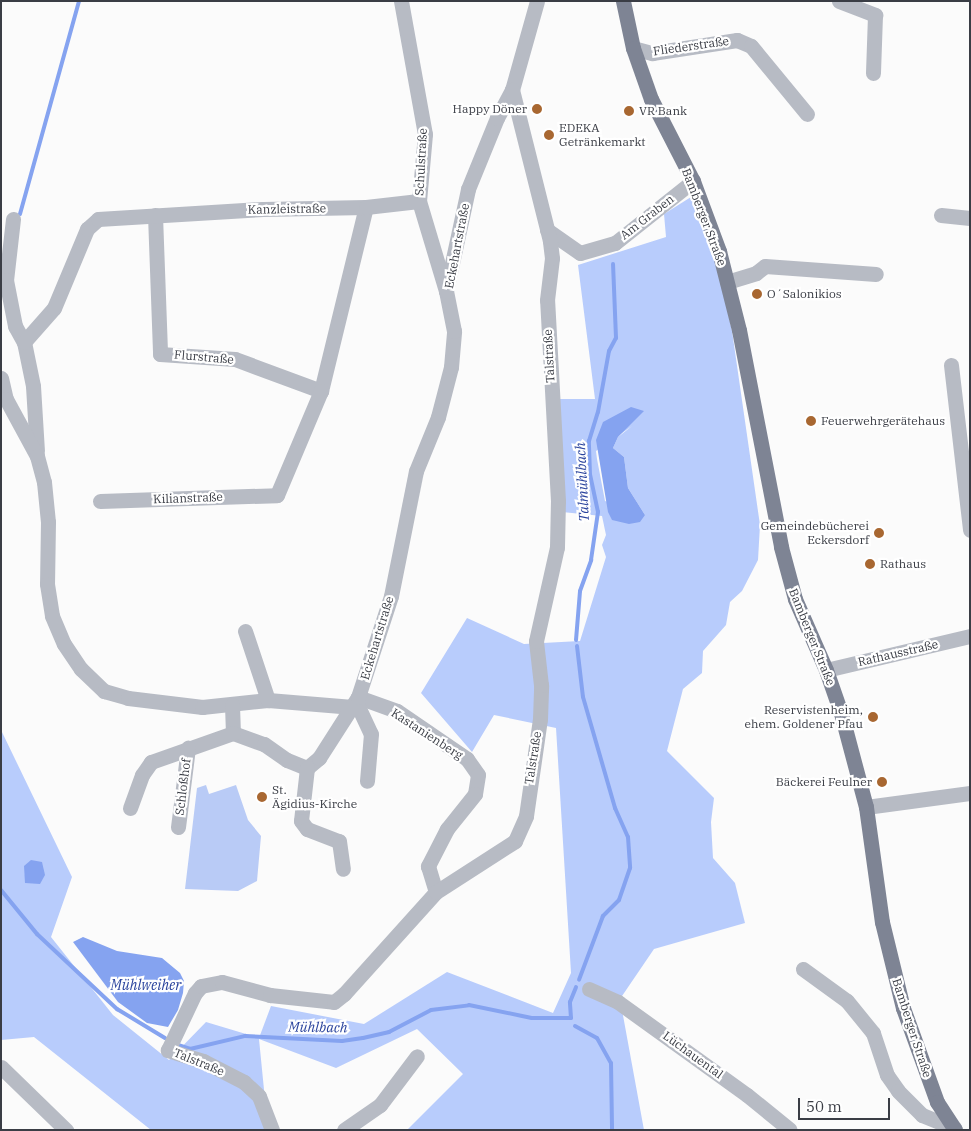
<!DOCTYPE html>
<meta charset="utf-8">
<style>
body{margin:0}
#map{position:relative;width:971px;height:1131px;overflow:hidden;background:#fbfbfb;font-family:"IBM Plex Serif",serif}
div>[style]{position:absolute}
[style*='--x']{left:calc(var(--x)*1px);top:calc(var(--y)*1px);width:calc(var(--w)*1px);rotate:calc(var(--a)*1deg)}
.green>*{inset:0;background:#b9cbf6}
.forest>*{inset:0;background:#b8ccfc}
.water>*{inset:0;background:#85a3f0}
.stream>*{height:4px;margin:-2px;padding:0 2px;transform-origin:2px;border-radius:2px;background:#85a3f0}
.minor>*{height:15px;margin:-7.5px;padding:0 7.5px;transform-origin:7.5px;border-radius:7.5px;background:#b7bbc4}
.major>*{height:15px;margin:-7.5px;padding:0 7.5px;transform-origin:7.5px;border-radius:7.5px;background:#7e8494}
.dots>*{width:14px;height:14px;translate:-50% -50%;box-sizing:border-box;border:2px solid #fff;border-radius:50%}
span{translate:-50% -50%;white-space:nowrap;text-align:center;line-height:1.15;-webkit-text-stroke:4.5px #fff;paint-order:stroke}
.street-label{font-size:12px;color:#3a3d45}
.poi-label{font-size:12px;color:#3a3d45}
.right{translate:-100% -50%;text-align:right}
.left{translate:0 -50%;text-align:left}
.water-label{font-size:14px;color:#2b449d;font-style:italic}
.frame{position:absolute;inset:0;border:2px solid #3a3d45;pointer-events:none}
.scale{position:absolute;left:798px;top:1098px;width:92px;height:22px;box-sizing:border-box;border:2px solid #3a3d45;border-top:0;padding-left:6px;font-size:15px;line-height:18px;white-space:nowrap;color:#3a3d45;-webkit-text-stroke:4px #fff;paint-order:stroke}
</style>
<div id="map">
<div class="green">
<i style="clip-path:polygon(206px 785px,209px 794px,236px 785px,248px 820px,261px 836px,257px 881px,238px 891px,185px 889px,197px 788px)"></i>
</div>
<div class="forest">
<i style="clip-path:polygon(evenodd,691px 197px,716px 257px,732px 331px,760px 525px,758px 560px,742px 591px,730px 602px,726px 625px,703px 651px,702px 673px,683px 689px,667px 751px,714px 798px,711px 822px,713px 858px,735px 883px,745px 923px,654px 949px,620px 999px,644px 1130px,407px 1130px,463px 1074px,417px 1029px,336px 1068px,259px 1039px,268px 1130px,151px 1130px,34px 1037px,1px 1040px,1px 730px,72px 877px,51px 937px,113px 1015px,169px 1060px,206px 1022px,259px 1038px,271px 1006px,364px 1024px,447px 972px,553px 1013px,571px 973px,556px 728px,494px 715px,472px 752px,421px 693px,467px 618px,524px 644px,580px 641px,606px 557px,602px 545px,606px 535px,602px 516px,562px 512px,557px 399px,595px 399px,578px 265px,666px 237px,664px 214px,691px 197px,632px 426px,618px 437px,613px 448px,624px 457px,628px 488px,645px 515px,605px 501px,597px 459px,596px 451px,632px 426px)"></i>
</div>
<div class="water">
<i style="clip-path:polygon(631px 407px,644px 411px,618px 437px,613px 448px,624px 457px,628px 488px,645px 515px,640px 522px,629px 524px,612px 520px,608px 512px,596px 440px,603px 422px)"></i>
<i style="clip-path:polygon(31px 860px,42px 862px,45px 875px,40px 884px,25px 883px,24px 866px)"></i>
<i style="clip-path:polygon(83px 937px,117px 951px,162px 958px,180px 973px,184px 981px,183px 993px,178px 1010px,168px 1027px,147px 1023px,118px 1002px,73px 942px)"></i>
</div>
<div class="stream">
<i style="--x:20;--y:214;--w:221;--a:-74.5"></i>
<i style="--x:576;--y:640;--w:49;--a:-85.3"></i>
<i style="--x:580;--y:591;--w:33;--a:-70"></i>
<i style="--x:591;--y:560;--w:49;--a:-81.7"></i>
<i style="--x:598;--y:512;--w:38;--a:-102"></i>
<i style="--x:590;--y:475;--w:34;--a:-92"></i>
<i style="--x:589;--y:441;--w:30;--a:-73"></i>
<i style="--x:598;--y:412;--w:62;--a:-79.8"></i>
<i style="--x:609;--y:351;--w:15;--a:-62"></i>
<i style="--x:616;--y:338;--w:74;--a:-92.3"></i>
<i style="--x:577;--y:646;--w:51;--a:83.3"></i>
<i style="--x:583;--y:697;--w:116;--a:73.9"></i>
<i style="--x:615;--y:808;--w:32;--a:66"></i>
<i style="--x:628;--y:837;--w:31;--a:86"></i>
<i style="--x:630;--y:868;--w:34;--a:109"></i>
<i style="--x:619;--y:900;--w:23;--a:135"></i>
<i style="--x:603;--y:916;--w:68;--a:110.6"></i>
<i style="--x:1;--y:890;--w:57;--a:50.7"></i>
<i style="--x:37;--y:934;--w:110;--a:43.2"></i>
<i style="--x:117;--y:1009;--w:56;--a:31.1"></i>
<i style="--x:575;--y:1026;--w:25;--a:29"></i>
<i style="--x:597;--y:1038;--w:29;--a:61"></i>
<i style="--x:611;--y:1063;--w:67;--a:89.1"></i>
<i style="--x:178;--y:1045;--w:13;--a:18"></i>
<i style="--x:190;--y:1049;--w:57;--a:-13.3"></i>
<i style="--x:245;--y:1036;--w:97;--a:3"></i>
<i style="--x:342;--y:1041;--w:21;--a:-8"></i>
<i style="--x:363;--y:1038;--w:27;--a:-13"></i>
<i style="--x:389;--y:1032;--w:47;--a:-27.6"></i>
<i style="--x:431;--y:1010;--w:38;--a:-7"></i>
<i style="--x:469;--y:1005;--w:64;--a:11.7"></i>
<i style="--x:532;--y:1018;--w:39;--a:0"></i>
<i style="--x:571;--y:1018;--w:16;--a:-94"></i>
<i style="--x:570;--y:1002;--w:16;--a:-68"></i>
</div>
<div class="minor">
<i style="--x:401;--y:1;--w:135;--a:79.8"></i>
<i style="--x:425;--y:134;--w:67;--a:95.1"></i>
<i style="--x:419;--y:201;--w:94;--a:73.3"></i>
<i style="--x:839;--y:1;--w:39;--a:21"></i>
<i style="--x:875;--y:15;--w:58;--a:92"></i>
<i style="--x:633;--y:48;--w:20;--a:15"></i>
<i style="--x:652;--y:53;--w:86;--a:-8.7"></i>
<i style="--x:737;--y:40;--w:15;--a:23"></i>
<i style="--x:751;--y:46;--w:88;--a:50.5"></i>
<i style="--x:155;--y:215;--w:139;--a:87.9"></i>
<i style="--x:160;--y:354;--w:75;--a:3.8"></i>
<i style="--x:235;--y:359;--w:92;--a:20.4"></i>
<i style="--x:321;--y:391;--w:189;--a:-76.3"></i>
<i style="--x:941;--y:215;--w:29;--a:6"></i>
<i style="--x:13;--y:219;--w:61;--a:96.5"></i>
<i style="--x:6;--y:280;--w:47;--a:78.9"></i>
<i style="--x:15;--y:326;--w:18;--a:61"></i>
<i style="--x:24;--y:342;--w:45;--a:78.4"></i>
<i style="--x:33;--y:386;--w:65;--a:86.5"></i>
<i style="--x:547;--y:230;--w:40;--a:34.9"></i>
<i style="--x:580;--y:253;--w:36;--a:-16"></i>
<i style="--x:615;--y:243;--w:100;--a:-38.5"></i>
<i style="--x:727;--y:282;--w:30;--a:-17"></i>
<i style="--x:756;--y:273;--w:11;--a:-38"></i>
<i style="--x:765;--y:266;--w:111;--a:4.1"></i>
<i style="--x:24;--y:342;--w:45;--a:-48.6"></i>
<i style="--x:54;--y:308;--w:86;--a:-67.3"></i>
<i style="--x:87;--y:229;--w:15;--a:-42"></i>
<i style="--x:98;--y:219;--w:165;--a:-3.5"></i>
<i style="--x:263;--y:209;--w:103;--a:-1.1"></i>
<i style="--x:366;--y:207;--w:53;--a:-6.5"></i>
<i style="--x:951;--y:365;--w:166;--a:83.4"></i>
<i style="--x:1;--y:378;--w:22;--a:77"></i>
<i style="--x:6;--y:399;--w:65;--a:61.5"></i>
<i style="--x:37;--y:456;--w:27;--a:75"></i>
<i style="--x:44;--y:482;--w:40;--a:84.3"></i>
<i style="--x:48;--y:522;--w:62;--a:90.9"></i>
<i style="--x:47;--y:584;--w:32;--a:81"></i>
<i style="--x:52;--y:616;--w:30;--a:67"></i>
<i style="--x:64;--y:644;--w:30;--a:56"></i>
<i style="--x:81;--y:669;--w:32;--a:44"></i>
<i style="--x:104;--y:691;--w:25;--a:16"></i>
<i style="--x:128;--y:698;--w:75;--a:6.9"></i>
<i style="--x:202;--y:707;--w:66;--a:-6.1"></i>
<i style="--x:268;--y:700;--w:85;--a:4.7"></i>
<i style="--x:100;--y:501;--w:177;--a:-1.9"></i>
<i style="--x:277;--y:495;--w:113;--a:-67.1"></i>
<i style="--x:245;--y:631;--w:73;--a:71.6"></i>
<i style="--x:826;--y:670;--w:148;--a:-13.3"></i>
<i style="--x:358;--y:697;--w:41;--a:19.7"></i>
<i style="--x:397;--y:711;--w:85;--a:34.4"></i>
<i style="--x:467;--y:759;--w:19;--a:55"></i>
<i style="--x:478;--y:775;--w:19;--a:99"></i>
<i style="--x:475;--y:794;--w:45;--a:128.7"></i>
<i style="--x:447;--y:829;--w:42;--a:117.2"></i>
<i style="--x:428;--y:866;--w:27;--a:73"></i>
<i style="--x:356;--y:702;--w:35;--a:65"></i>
<i style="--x:371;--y:734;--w:47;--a:94.9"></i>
<i style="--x:232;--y:705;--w:28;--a:88"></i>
<i style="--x:233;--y:733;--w:33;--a:20"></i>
<i style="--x:264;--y:744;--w:28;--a:35"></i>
<i style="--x:287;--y:760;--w:22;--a:22"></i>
<i style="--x:307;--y:768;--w:16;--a:-40"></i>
<i style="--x:319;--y:758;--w:72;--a:-57.4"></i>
<i style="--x:358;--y:697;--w:106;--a:-71.9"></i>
<i style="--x:391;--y:596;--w:127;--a:-78.7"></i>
<i style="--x:416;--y:471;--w:58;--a:-67.8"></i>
<i style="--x:438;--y:417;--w:52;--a:-75.4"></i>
<i style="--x:451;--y:367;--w:36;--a:-85"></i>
<i style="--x:454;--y:331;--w:41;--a:-101.3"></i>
<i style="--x:446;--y:291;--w:104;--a:-77.8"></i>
<i style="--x:468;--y:189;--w:77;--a:-67.8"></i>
<i style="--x:497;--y:118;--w:32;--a:-62"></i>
<i style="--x:512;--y:90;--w:92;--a:-74.3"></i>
<i style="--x:307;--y:768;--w:53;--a:96.5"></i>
<i style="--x:301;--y:821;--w:10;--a:53"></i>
<i style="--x:307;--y:829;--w:34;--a:21"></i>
<i style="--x:339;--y:841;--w:28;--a:82"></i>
<i style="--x:866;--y:807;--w:105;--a:-7.7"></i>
<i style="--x:130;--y:808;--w:35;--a:-70"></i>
<i style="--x:142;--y:775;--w:16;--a:-55"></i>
<i style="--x:151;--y:762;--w:87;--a:-19.5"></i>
<i style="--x:178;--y:827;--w:80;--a:-82.8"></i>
<i style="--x:803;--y:969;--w:54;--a:36"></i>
<i style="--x:847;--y:1001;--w:41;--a:50.9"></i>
<i style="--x:873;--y:1033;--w:44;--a:71.6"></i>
<i style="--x:887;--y:1075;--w:19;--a:55"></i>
<i style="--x:898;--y:1091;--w:34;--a:45"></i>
<i style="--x:922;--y:1115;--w:35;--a:22"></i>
<i style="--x:589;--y:989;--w:32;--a:24"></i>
<i style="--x:618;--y:1002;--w:159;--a:35.8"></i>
<i style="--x:747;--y:1095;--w:55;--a:39.1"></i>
<i style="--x:1;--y:1067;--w:91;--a:44.1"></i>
<i style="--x:272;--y:1130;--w:36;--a:-111"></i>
<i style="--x:259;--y:1096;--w:21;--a:-137"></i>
<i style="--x:244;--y:1082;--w:46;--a:-152.9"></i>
<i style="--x:203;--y:1061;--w:37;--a:-163"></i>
<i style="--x:168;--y:1050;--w:63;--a:-64.7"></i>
<i style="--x:195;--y:993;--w:9;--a:-49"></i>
<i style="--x:201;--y:986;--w:21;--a:-11"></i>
<i style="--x:222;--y:982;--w:50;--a:15.2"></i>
<i style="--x:270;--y:995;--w:64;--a:6.2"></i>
<i style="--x:334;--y:1002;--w:13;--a:-39"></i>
<i style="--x:344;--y:994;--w:137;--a:-48"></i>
<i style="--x:436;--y:892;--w:94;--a:-32.8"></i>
<i style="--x:515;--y:841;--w:27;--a:-66"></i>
<i style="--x:526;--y:816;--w:98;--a:-81.8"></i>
<i style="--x:540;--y:719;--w:34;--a:-88"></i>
<i style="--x:541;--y:685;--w:44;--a:-96.5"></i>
<i style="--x:536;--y:641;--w:96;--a:-77.4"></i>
<i style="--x:557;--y:547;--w:46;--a:-88.8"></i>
<i style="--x:558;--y:501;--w:201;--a:-93.1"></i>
<i style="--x:547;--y:300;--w:42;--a:-83.2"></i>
<i style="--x:552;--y:258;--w:17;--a:-97"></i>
<i style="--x:550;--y:241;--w:156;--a:-104.1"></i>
<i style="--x:344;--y:1130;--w:44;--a:-34.8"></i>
<i style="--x:380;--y:1105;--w:61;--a:-52.9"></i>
</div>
<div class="major">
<i style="--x:623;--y:1;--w:48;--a:78"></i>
<i style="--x:633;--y:48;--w:54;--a:70.6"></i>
<i style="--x:651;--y:99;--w:92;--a:62.9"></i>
<i style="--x:693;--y:181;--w:75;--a:69.6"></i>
<i style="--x:719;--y:251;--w:81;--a:75.8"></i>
<i style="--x:739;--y:330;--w:221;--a:79"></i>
<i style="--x:781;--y:547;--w:54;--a:74.9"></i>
<i style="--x:795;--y:599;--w:77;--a:66.4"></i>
<i style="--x:826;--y:670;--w:46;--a:70.8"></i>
<i style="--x:841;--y:713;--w:97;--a:75.1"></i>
<i style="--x:866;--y:807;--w:116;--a:82.1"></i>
<i style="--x:882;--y:922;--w:89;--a:76.3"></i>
<i style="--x:903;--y:1008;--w:100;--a:70.1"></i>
<i style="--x:937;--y:1102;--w:33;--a:57"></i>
</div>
<div class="dots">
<i style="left:537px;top:109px;background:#a86731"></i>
<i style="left:629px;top:111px;background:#a86731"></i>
<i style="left:549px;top:135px;background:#a86731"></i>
<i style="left:757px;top:294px;background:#a86731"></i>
<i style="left:811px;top:421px;background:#a86731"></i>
<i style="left:879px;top:533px;background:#a86731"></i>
<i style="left:870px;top:564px;background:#a86731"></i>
<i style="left:873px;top:717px;background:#a86731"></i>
<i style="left:882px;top:782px;background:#a86731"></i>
<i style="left:262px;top:797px;background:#a86731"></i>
</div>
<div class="street-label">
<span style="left:691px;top:46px;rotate:-8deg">Fliederstraße</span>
<span style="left:421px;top:162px;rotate:-87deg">Schulstraße</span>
<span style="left:287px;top:209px;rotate:-1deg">Kanzleistraße</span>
<span style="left:647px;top:217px;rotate:-38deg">Am Graben</span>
<span style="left:704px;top:217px;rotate:69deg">Bamberger Straße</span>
<span style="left:457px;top:246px;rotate:-79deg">Eckehartstraße</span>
<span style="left:549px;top:356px;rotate:-93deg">Talstraße</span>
<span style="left:204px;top:357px;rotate:5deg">Flurstraße</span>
<span style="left:188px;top:498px;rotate:-2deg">Kilianstraße</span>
<span style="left:812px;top:637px;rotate:68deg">Bamberger Straße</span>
<span style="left:377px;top:638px;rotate:-73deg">Eckehartstraße</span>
<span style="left:898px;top:653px;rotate:-13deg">Rathausstraße</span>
<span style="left:427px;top:734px;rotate:33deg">Kastanienberg</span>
<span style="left:533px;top:758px;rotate:-81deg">Talstraße</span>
<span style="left:183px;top:787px;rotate:-83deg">Schloßhof</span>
<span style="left:912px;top:1028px;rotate:72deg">Bamberger Straße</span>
<span style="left:693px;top:1055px;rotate:36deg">Lüchauental</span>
<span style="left:199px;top:1062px;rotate:22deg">Talstraße</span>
</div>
<div class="poi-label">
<span class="right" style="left:527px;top:109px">Happy Döner</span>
<span class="left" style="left:639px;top:111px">VR Bank</span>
<span class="left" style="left:559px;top:135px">EDEKA<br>Getränkemarkt</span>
<span class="left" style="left:767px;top:294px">O´Salonikios</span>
<span class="left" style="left:821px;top:421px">Feuerwehrgerätehaus</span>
<span class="right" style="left:869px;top:533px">Gemeindebücherei<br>Eckersdorf</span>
<span class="left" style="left:880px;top:564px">Rathaus</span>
<span class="right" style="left:863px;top:717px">Reservistenheim,<br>ehem. Goldener Pfau</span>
<span class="right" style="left:872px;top:782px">Bäckerei Feulner</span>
<span class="left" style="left:272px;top:797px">St.<br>Ägidius-Kirche</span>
</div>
<div class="water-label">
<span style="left:582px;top:482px;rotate:-93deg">Talmühlbach</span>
<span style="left:146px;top:985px">Mühlweiher</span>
<span style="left:318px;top:1027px;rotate:1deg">Mühlbach</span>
</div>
<div class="frame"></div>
<div class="scale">50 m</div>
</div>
